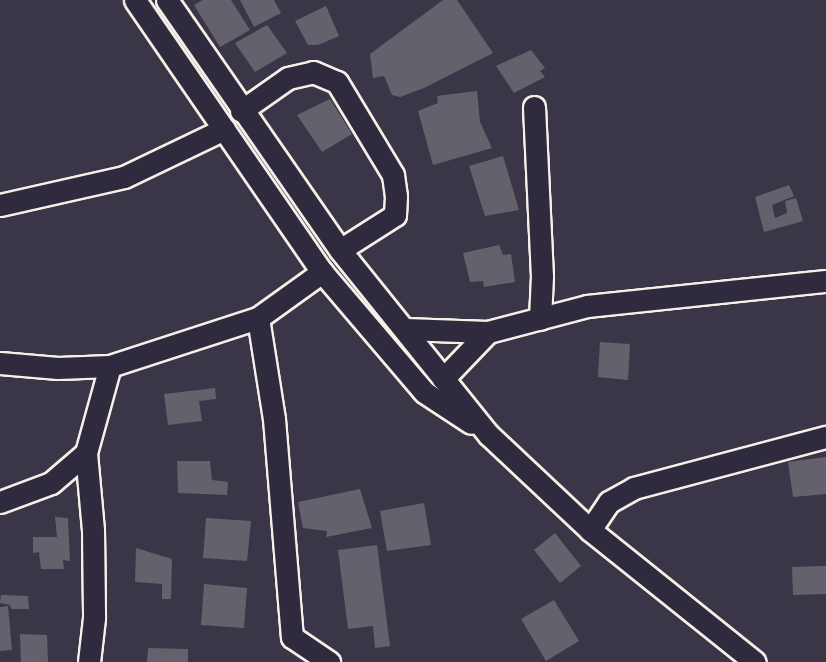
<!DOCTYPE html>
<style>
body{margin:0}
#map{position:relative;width:826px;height:662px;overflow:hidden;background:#3b3647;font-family:Dekko,sans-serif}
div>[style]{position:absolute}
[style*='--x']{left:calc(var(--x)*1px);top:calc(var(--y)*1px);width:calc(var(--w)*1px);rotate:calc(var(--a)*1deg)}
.building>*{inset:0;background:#65616c}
.roads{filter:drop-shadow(2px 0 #f4f1e8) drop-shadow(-2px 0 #f4f1e8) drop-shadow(0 2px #f4f1e8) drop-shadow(0 -2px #f4f1e8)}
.minor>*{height:21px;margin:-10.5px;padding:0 10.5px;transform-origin:10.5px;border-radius:10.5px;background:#2f2a3d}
span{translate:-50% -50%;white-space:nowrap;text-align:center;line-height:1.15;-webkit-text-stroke:4.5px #2f2a3d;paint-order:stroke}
</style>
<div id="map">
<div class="building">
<i style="clip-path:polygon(203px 0,231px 0,250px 30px,220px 47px,194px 5px)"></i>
<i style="clip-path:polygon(240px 0,274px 0,281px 13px,254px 27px)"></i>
<i style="clip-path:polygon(443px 0,457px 0,493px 53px,424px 88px,400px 97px,392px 95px,384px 76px,373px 78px,370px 54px)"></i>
<i style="clip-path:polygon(326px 6px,339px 36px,318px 45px,308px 45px,295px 21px)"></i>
<i style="clip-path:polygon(267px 25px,287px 53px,255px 72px,235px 43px)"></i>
<i style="clip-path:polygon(531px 50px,545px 68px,540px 71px,545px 77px,514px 93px,496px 66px)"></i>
<i style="clip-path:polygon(477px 91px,480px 122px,492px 148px,433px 165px,418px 111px,438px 103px,437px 96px)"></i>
<i style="clip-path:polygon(330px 99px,352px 134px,322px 152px,297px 115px)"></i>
<i style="clip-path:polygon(503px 156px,519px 210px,485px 216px,469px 166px)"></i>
<i style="clip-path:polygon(789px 185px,794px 196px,772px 205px,775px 218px,787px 213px,785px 201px,796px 198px,803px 221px,764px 232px,755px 197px)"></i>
<i style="clip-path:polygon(499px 245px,503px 255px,511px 254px,515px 282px,484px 287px,483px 281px,470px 282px,463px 253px)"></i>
<i style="clip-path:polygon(600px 342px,630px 344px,628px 380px,598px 377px)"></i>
<i style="clip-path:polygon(215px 388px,216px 399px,199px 401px,202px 421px,168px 425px,164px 394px)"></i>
<i style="clip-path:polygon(826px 457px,826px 494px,793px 497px,788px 462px)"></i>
<i style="clip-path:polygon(177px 461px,210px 461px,212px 480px,228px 482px,227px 495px,178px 493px)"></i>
<i style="clip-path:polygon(360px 489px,372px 528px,326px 537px,327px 531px,303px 528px,298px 502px)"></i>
<i style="clip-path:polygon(424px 503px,431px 545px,387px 551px,380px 511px)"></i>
<i style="clip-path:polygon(55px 517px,68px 518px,70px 561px,63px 560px,64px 569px,41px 569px,39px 552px,33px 553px,33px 537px,57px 537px)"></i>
<i style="clip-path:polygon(206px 518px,251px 521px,247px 561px,203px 558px)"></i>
<i style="clip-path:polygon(555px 533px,581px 566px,560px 583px,534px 550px)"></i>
<i style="clip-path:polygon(377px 545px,390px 646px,375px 648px,373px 626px,348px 629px,338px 550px)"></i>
<i style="clip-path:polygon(136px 548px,172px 559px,171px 599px,162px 599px,162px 584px,135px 582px)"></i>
<i style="clip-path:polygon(826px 566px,826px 594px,793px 595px,792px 567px)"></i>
<i style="clip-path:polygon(204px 584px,247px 588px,244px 628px,201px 625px)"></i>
<i style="clip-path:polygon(1px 595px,28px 596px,29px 609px,11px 609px,10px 605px,0 603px)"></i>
<i style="clip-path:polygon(554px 600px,579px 641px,546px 661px,521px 619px)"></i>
<i style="clip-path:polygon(8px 606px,12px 650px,0 651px,0 607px)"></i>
<i style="clip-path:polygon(20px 634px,47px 635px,48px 662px,21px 662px)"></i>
<i style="clip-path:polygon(148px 648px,188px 649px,188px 662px,147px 662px)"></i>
</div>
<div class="roads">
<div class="minor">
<i style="--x:135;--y:0;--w:330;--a:55.5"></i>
<i style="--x:322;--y:272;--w:157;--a:49.6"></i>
<i style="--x:424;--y:392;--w:56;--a:33.4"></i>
<i style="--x:167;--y:0;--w:304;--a:55.3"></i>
<i style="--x:340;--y:250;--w:238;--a:51.2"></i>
<i style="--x:489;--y:435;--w:139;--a:43.2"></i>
<i style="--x:590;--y:530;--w:211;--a:38.7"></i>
<i style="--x:534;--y:107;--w:169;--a:87.3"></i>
<i style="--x:542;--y:276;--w:43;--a:92.7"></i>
<i style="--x:241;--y:111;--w:57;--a:-35.1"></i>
<i style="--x:288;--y:78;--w:26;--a:-13"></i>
<i style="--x:313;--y:72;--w:26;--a:23"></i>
<i style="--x:337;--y:82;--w:109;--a:58.9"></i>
<i style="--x:393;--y:175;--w:21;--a:82"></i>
<i style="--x:396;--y:196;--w:19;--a:93"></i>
<i style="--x:395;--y:215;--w:65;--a:147.5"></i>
<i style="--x:0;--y:205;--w:127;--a:-12.7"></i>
<i style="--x:124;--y:177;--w:111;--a:-25.6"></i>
<i style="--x:258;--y:318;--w:102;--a:81"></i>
<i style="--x:274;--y:419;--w:219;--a:85.3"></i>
<i style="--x:292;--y:637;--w:45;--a:34"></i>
<i style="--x:405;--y:329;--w:83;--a:2.1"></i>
<i style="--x:0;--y:363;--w:58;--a:4.9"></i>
<i style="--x:58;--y:368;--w:52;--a:-2.2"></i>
<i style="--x:110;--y:366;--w:156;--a:-18"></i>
<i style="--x:258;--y:318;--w:79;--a:-35.7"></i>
<i style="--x:443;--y:379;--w:65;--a:-46.2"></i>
<i style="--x:488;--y:332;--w:102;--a:-14.7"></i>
<i style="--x:587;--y:306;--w:240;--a:-6"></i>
<i style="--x:86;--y:453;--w:77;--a:84.8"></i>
<i style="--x:93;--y:530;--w:88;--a:89.3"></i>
<i style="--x:94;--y:618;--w:44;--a:96.5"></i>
<i style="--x:0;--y:502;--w:54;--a:-20.4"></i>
<i style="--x:51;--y:483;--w:46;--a:-40.6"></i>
<i style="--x:86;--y:453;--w:90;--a:-74.6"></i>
<i style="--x:590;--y:530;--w:34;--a:-56"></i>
<i style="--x:609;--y:502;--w:29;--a:-29"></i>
<i style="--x:634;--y:488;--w:199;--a:-14.9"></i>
</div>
</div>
</div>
